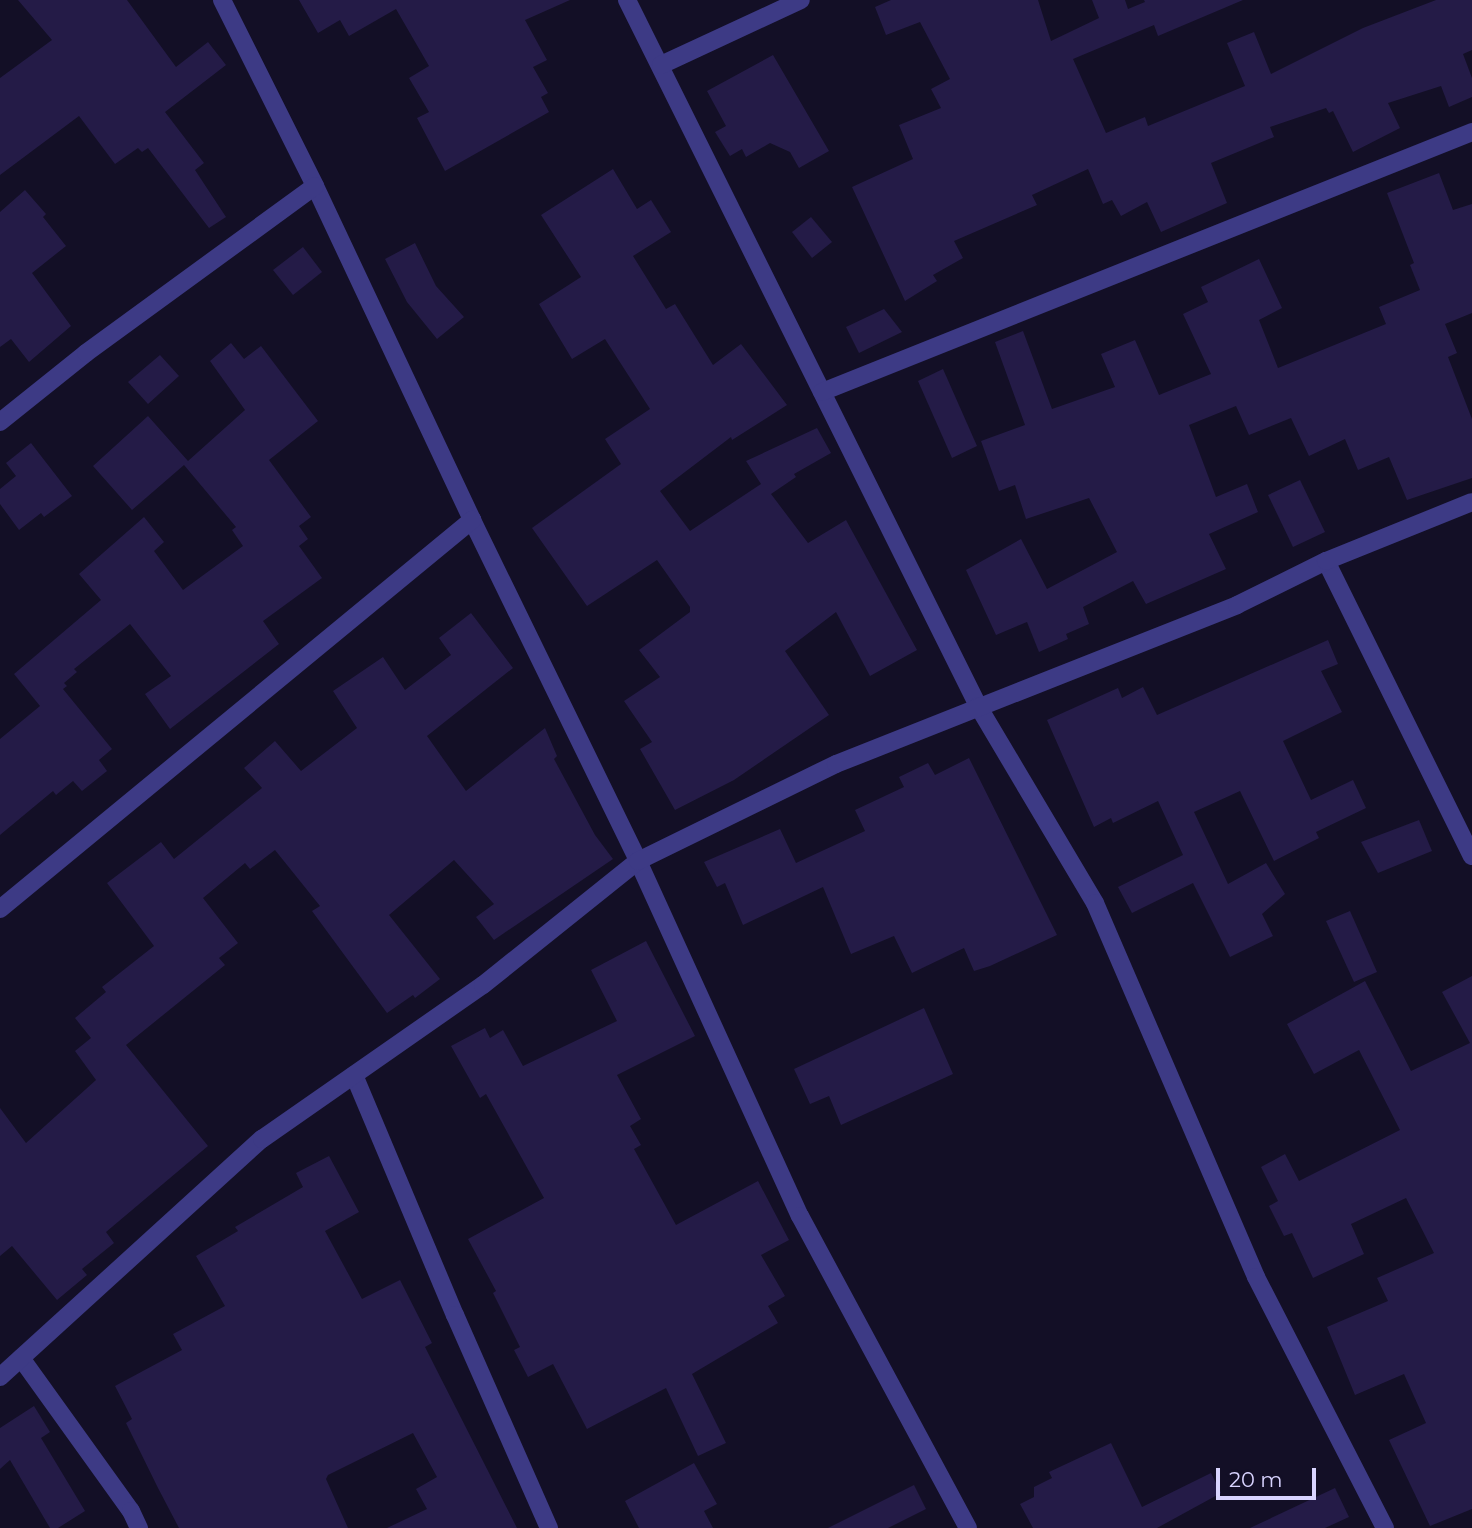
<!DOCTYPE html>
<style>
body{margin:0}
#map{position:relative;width:1472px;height:1528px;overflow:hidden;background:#130f26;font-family:Montserrat,sans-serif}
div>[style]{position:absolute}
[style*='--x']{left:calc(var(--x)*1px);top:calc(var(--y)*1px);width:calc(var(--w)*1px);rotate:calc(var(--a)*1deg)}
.building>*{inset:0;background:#241b47}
.minor>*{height:18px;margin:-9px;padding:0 9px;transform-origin:9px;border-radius:9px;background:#3d3a85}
span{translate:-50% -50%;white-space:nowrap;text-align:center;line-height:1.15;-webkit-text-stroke:5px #130f26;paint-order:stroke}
.scale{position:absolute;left:1216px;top:1468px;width:100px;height:32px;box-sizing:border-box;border:4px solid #d9d4ff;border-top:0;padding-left:9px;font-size:21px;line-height:24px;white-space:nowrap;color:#d9d4ff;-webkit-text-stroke:5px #130f26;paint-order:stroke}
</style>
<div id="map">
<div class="building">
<i style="clip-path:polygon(18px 0,127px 0,176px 67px,208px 42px,226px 65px,165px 112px,204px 163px,195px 170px,226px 217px,209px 228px,148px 148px,142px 152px,138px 148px,115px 164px,79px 116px,0 175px,0 78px,52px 40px)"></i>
<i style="clip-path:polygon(299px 0,570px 0,525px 20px,547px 60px,533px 67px,548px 93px,541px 97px,549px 112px,445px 171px,417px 118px,429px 112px,409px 78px,429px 66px,396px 9px,349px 36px,340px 20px,318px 33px)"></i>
<i style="clip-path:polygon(891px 0,1038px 0,1051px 41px,1099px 18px,1092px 0,1125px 0,1128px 9px,1145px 2px,1144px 0,1243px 0,1158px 36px,1154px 25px,1073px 59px,1106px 133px,1145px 117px,1148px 126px,1245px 86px,1227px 43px,1254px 32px,1271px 74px,1363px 28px,1436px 0,1472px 0,1472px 50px,1463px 54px,1472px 78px,1472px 97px,1449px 107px,1441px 86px,1388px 103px,1400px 128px,1353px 152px,1333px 111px,1329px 113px,1326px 108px,1270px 127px,1274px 137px,1211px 163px,1227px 203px,1161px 232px,1147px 202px,1121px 216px,1112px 200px,1103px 204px,1088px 169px,1032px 195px,1037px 205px,954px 241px,963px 258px,933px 275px,937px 281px,905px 301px,852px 187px,913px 159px,899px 125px,941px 108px,931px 89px,950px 79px,920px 22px,886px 35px,875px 7px)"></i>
<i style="clip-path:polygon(773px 55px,829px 151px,799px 168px,790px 152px,770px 143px,746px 157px,742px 149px,730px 156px,715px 132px,726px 126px,707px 91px)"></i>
<i style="clip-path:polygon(613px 169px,637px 209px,651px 200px,671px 232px,633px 256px,666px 309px,675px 304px,713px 365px,741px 344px,787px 405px,732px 440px,731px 437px,660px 491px,690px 531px,761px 484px,746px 461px,817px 428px,831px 453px,794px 474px,796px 477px,771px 494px,808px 543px,846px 520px,917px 650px,870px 676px,836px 612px,785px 651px,829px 715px,734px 780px,675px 810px,640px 749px,652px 742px,624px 701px,660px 677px,639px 650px,690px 612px,690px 607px,657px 560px,587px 606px,532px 528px,621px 464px,605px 439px,650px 409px,605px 339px,572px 359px,539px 304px,581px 277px,541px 215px)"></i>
<i style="clip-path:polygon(1439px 173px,1453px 210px,1472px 204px,1472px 313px,1445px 324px,1457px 353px,1448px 357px,1472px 419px,1472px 478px,1407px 500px,1389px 457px,1358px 470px,1345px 439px,1309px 456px,1291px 418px,1249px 435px,1236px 406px,1189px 425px,1216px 497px,1247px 484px,1258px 512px,1209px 534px,1226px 569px,1146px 604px,1133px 581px,1083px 607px,1089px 624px,1066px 634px,1068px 639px,1039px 652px,1027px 622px,996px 635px,966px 570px,1021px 539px,1047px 589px,1117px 552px,1089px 498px,1026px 519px,1015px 485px,999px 491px,981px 441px,1025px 425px,995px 342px,1023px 331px,1052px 409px,1115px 387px,1101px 354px,1135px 340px,1159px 395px,1211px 374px,1183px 314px,1208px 302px,1201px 287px,1259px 259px,1282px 308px,1259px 320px,1278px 368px,1386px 324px,1379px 307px,1420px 290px,1410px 265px,1414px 263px,1387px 193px)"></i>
<i style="clip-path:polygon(25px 190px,46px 214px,43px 217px,66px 246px,32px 273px,71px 326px,29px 362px,11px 339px,0 347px,0 212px)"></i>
<i style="clip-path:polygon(811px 217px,832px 242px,812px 258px,792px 232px)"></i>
<i style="clip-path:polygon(415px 243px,436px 286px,464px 317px,437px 339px,407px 302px,385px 259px)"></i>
<i style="clip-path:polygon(303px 247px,322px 272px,293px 295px,273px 270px)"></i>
<i style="clip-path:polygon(884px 309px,902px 332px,859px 353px,846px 327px)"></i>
<i style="clip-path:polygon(231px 343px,244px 359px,261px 346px,318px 421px,269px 460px,311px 517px,299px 526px,308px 539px,299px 546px,322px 578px,263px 621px,279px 644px,170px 729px,145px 694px,171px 676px,130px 624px,74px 669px,77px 672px,64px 683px,67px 686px,63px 689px,112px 749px,99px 760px,107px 771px,82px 791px,73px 781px,56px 795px,53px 791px,0 835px,0 739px,40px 706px,14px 674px,101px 600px,79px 574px,144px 517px,164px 542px,154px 551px,183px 590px,243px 546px,232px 530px,236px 527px,184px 465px,132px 510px,93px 466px,148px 416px,188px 461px,245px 410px,210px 361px)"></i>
<i style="clip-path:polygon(160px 355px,179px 376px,148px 404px,128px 382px)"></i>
<i style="clip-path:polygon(943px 369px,977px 446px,952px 458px,918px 381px)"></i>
<i style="clip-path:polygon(31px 443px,72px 496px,44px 517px,41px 513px,19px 530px,0 504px,0 489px,16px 476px,6px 463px)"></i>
<i style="clip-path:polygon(1300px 480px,1325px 532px,1293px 547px,1268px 495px)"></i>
<i style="clip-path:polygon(471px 613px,513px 668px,427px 736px,466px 791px,545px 728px,557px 756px,554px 759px,595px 835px,613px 859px,494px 940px,476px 917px,494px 904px,454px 860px,389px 915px,440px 979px,415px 998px,413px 995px,387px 1013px,312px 911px,320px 906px,275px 850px,250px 869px,245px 863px,203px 898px,238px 943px,219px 958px,225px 965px,126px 1045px,208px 1146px,106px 1232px,114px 1243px,82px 1269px,87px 1275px,57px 1300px,12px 1246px,0 1256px,0 1108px,26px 1143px,96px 1080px,75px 1051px,91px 1038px,75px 1018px,106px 992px,102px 987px,154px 946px,107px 883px,161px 842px,174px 859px,262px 788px,244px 768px,275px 741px,301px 771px,357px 728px,333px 691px,383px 657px,405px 690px,451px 655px,439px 638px)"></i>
<i style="clip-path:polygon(1328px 640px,1338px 664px,1321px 671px,1342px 712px,1283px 741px,1311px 800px,1353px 780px,1366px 808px,1316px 832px,1319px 838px,1274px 861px,1240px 791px,1194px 812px,1228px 884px,1266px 863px,1285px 894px,1262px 914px,1273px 936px,1230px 957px,1193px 883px,1132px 913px,1118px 887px,1183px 855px,1158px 801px,1113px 823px,1111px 818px,1094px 827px,1047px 720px,1118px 688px,1122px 698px,1143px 687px,1157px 715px)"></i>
<i style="clip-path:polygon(969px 758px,1057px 935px,990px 966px,974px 971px,964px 948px,912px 973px,894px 936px,851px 954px,823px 887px,743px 925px,725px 883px,717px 887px,704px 862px,780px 829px,796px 863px,865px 831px,855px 810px,904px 787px,899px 777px,928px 763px,935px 775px)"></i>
<i style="clip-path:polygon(1419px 820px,1432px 851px,1378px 873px,1361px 842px)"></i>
<i style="clip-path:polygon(1350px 911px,1377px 972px,1354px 982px,1326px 921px)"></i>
<i style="clip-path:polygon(646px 941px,695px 1036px,617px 1075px,641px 1119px,630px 1126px,641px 1145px,634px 1149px,676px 1225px,758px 1181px,789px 1240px,761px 1255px,785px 1296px,768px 1306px,778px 1323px,692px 1374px,726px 1443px,698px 1456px,666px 1388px,587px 1429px,553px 1364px,528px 1377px,514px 1350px,520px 1347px,493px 1293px,496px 1291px,468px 1239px,544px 1198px,486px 1094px,480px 1098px,451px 1046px,485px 1028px,490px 1038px,503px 1030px,523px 1066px,617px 1021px,591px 970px)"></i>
<i style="clip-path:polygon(1472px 976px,1472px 1509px,1430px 1526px,1389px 1440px,1426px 1423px,1404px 1374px,1355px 1395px,1327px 1327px,1388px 1301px,1377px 1278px,1434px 1253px,1406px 1198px,1351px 1224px,1364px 1254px,1313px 1278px,1292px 1233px,1284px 1236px,1269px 1206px,1278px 1201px,1261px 1167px,1285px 1154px,1299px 1181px,1400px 1130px,1359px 1050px,1314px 1074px,1287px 1024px,1365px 981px,1411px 1071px,1470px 1043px,1442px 992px)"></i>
<i style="clip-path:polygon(924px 1008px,953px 1074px,841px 1125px,829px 1096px,810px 1104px,794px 1069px)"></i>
<i style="clip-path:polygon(329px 1156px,359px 1212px,325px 1231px,362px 1299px,400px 1280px,432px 1343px,425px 1347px,517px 1528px,387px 1528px,427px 1509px,416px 1489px,437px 1477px,413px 1433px,328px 1475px,326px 1479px,348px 1528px,179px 1528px,158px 1488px,126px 1423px,132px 1419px,115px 1386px,182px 1350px,173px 1334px,225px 1306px,196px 1256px,238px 1231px,235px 1227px,303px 1187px,296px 1173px)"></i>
<i style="clip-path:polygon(34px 1406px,50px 1432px,41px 1438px,85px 1511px,58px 1528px,50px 1528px,10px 1460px,0 1469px,0 1428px)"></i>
<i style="clip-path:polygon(1111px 1443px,1142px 1507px,1211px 1473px,1221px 1493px,1157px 1528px,1033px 1528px,1020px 1504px,1034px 1497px,1034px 1487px,1052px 1478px,1049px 1472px)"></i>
<i style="clip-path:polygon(694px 1463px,717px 1504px,704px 1511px,713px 1528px,639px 1528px,625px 1501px)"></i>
<i style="clip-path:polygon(914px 1485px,926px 1509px,888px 1528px,828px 1528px)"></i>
<i style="clip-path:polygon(1335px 1488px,1349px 1517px,1325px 1528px,1250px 1528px)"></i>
</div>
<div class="minor">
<i style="--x:222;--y:0;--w:208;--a:63.4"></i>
<i style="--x:315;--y:186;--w:369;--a:64.8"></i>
<i style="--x:472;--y:520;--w:379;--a:64"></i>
<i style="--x:638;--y:861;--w:390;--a:65.5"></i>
<i style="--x:800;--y:1216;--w:354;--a:61.7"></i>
<i style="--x:627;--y:0;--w:788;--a:63.56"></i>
<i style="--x:978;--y:706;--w:229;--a:59.3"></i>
<i style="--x:1095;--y:903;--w:407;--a:66.7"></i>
<i style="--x:1256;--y:1277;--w:282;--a:62.8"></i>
<i style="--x:661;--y:65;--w:154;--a:-24.9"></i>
<i style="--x:822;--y:392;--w:700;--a:-21.8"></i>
<i style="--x:0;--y:422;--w:110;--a:-38.7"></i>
<i style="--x:86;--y:353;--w:283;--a:-36.1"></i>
<i style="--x:1326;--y:561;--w:329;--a:63.7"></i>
<i style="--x:0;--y:909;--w:612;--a:-39.49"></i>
<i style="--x:354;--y:1075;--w:260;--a:67.2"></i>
<i style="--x:455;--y:1315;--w:233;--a:66.2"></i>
<i style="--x:21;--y:1358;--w:188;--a:54.3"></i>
<i style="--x:131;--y:1511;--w:19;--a:65"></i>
<i style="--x:0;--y:1377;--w:354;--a:-42.3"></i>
<i style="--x:262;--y:1139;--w:269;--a:-34.9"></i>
<i style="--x:483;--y:985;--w:198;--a:-38.7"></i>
<i style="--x:638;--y:861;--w:220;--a:-26.1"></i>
<i style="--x:836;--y:764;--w:431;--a:-21.6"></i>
<i style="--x:1237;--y:605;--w:99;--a:-26.3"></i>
<i style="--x:1326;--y:561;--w:157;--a:-22"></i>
</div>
<div class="scale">20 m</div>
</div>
